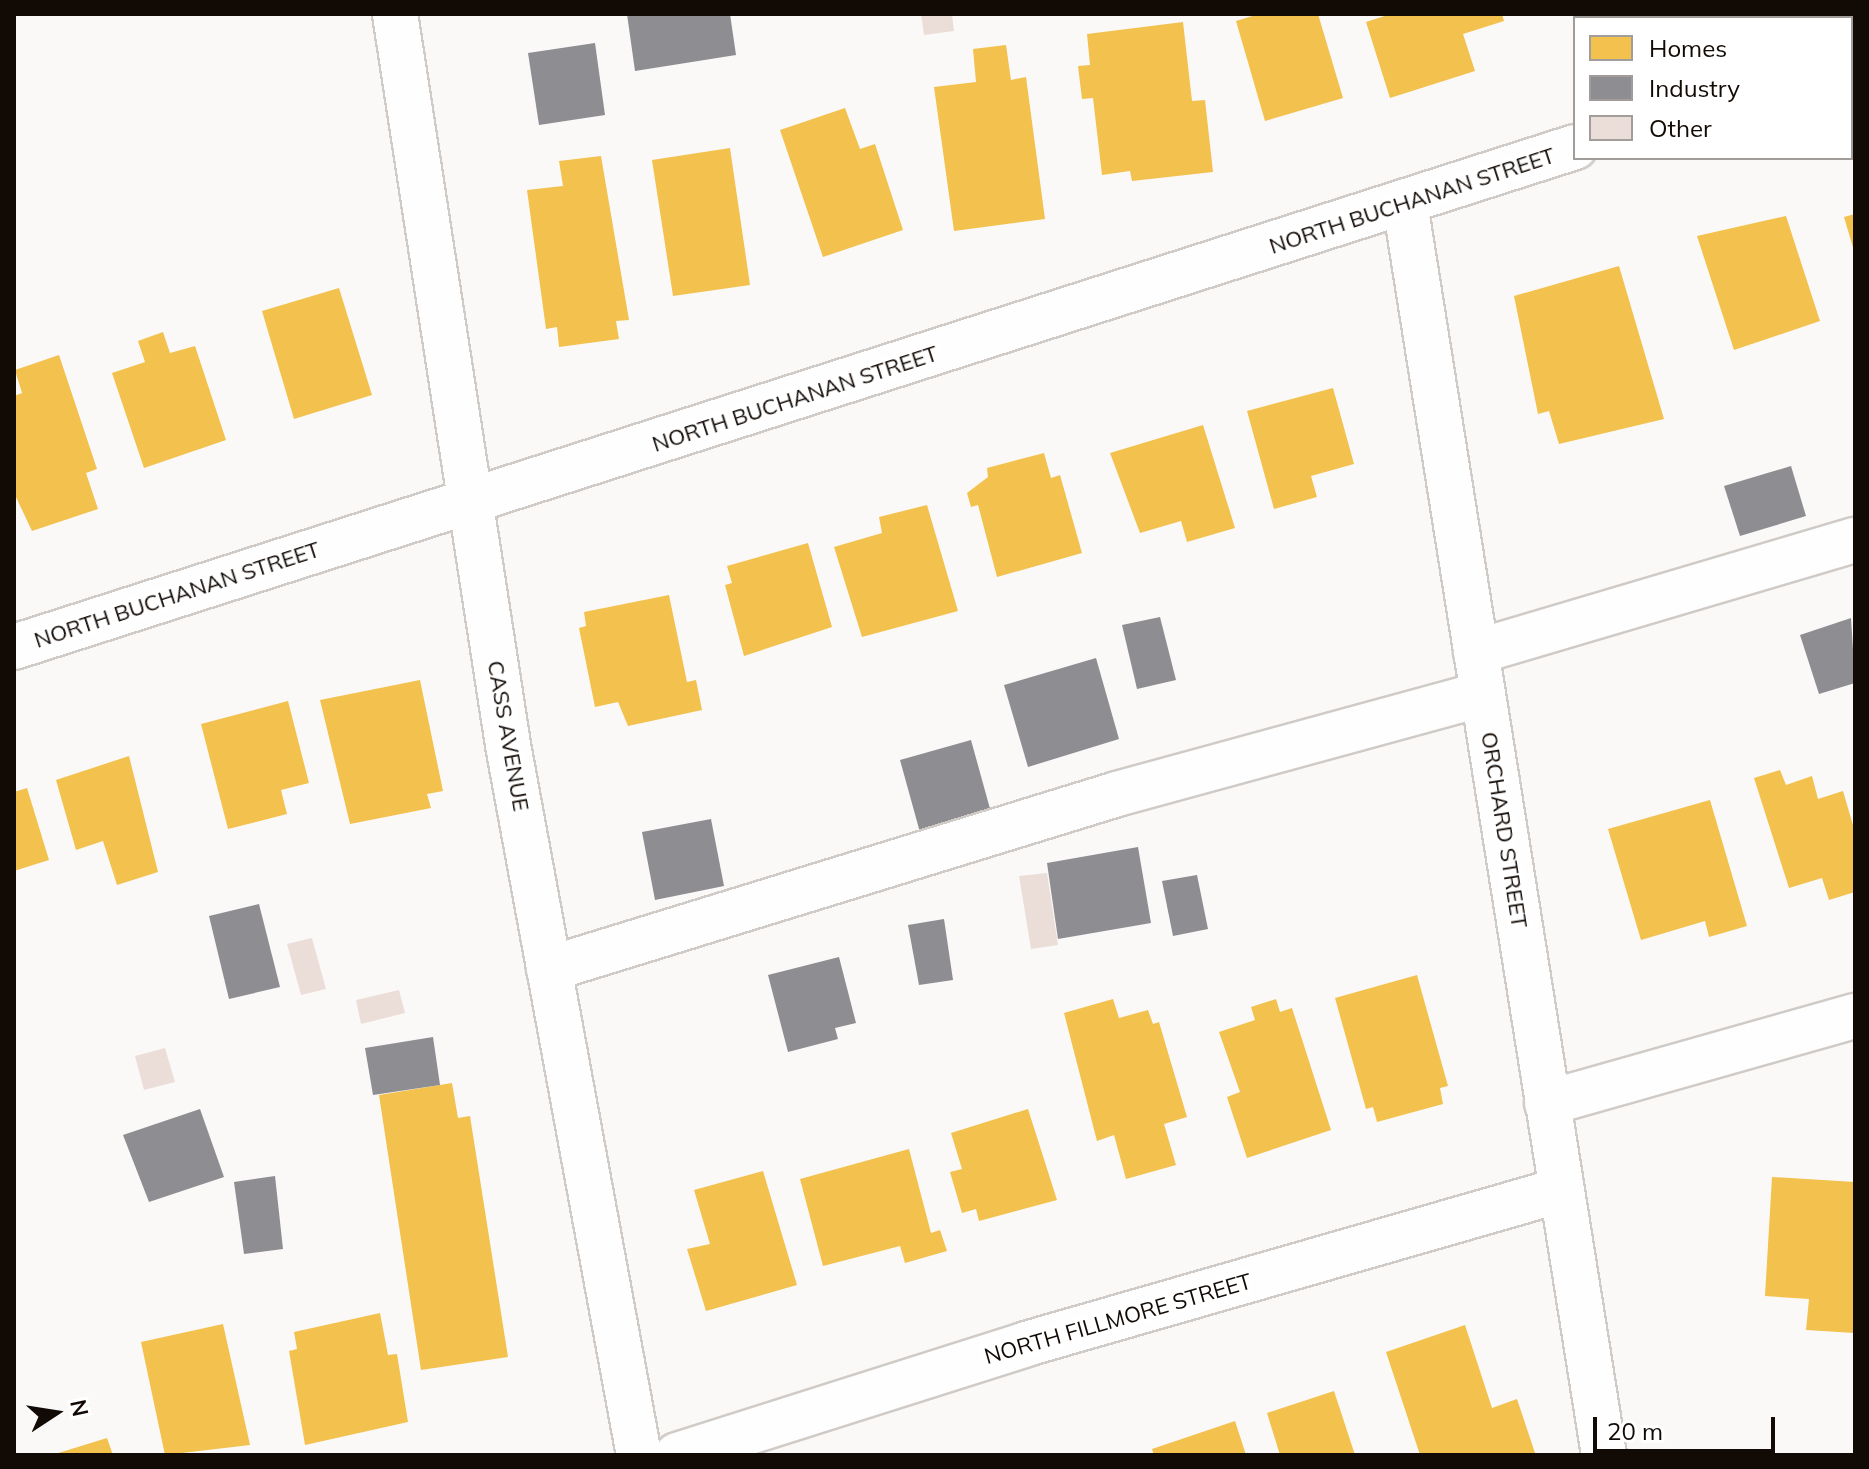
<!DOCTYPE html>
<style>
body{margin:0}
#map{position:relative;width:1869px;height:1469px;overflow:hidden;background:#fbf9f7;font-family:Mulish,sans-serif}
div>[style]{position:absolute}
[style*='--x']{left:calc(var(--x)*1px);top:calc(var(--y)*1px);width:calc(var(--w)*1px);rotate:calc(var(--a)*1deg)}
.homes>*{inset:0;background:#f2c14e}
.industry>*{inset:0;background:#8d8d92}
.building>*{inset:0;background:#ebded9}
.roads{filter:drop-shadow(2px 0 #d0cbc7) drop-shadow(-2px 0 #d0cbc7) drop-shadow(0 2px #d0cbc7) drop-shadow(0 -2px #d0cbc7)}
.minor>*{height:44px;margin:-22px;padding:0 22px;transform-origin:22px;border-radius:22px;background:#fefefe}
span{translate:-50% -50%;white-space:nowrap;text-align:center;line-height:1.15;-webkit-text-stroke:8px #fff;paint-order:stroke}
.street-label{font-size:22px;color:#120a05}
.frame{position:absolute;inset:0;border:16px solid #120a05;pointer-events:none}
.legend{position:absolute;left:1573px;top:16px;width:280px;height:144px;box-sizing:border-box;background:#fff;border:2px solid #a09d9b;margin:0;padding:10px 14px;list-style:none;font-size:24px;color:#120a05}
.legend li{display:flex;align-items:center;gap:16px;height:40px}
.legend b{width:40px;border:2px solid #a09d9b}
.north{position:absolute;left:16px;top:1373px;width:80px;height:80px;-webkit-text-stroke:6px #fff;paint-order:stroke;rotate:78deg;font-size:22px;font-weight:700;line-height:32px;text-align:center;color:#120a05}
.north::after{content:'';display:block;margin:auto;width:28px;height:36px;background:#120a05;clip-path:polygon(50% 0,100% 100%,50% 72%,0 100%)}
.scale{position:absolute;left:1593px;top:1417px;width:182px;height:36px;box-sizing:border-box;border:4px solid #120a05;border-top:0;padding-left:10px;font-size:24px;line-height:28px;white-space:nowrap;color:#120a05;-webkit-text-stroke:6px #fff;paint-order:stroke}
</style>
<div id="map">
<div class="homes">
<i style="clip-path:polygon(1259px 14px,1318px 14px,1343px 98px,1265px 121px,1236px 21px)"></i>
<i style="clip-path:polygon(1391px 14px,1502px 14px,1504px 21px,1463px 34px,1475px 71px,1390px 98px,1366px 22px)"></i>
<i style="clip-path:polygon(1183px 22px,1192px 101px,1205px 100px,1213px 172px,1132px 181px,1130px 171px,1102px 175px,1093px 98px,1082px 99px,1078px 66px,1090px 65px,1087px 34px)"></i>
<i style="clip-path:polygon(1006px 45px,1011px 80px,1026px 77px,1045px 219px,954px 231px,934px 87px,976px 82px,973px 49px)"></i>
<i style="clip-path:polygon(845px 108px,860px 149px,875px 144px,903px 230px,823px 257px,780px 130px)"></i>
<i style="clip-path:polygon(730px 148px,750px 285px,673px 296px,652px 160px)"></i>
<i style="clip-path:polygon(601px 156px,629px 320px,616px 321px,619px 339px,559px 347px,557px 327px,546px 329px,527px 190px,563px 186px,559px 161px)"></i>
<i style="clip-path:polygon(1855px 214px,1855px 251px,1854px 251px,1844px 217px)"></i>
<i style="clip-path:polygon(1786px 216px,1820px 321px,1734px 350px,1697px 236px)"></i>
<i style="clip-path:polygon(1619px 266px,1664px 419px,1559px 444px,1549px 411px,1538px 414px,1514px 296px)"></i>
<i style="clip-path:polygon(339px 288px,372px 395px,294px 419px,262px 311px)"></i>
<i style="clip-path:polygon(163px 332px,170px 353px,195px 346px,226px 440px,144px 468px,112px 373px,145px 362px,138px 341px)"></i>
<i style="clip-path:polygon(59px 355px,97px 469px,86px 473px,98px 509px,32px 531px,14px 493px,14px 396px,22px 393px,15px 370px)"></i>
<i style="clip-path:polygon(1333px 388px,1354px 464px,1311px 476px,1317px 497px,1274px 509px,1247px 411px)"></i>
<i style="clip-path:polygon(1203px 425px,1235px 528px,1187px 542px,1181px 521px,1140px 533px,1110px 453px)"></i>
<i style="clip-path:polygon(1044px 453px,1051px 478px,1060px 475px,1082px 553px,997px 577px,978px 505px,971px 507px,967px 493px,988px 477px,987px 468px)"></i>
<i style="clip-path:polygon(927px 505px,958px 611px,862px 637px,834px 547px,882px 533px,879px 517px)"></i>
<i style="clip-path:polygon(808px 543px,832px 627px,744px 656px,725px 585px,732px 583px,727px 566px)"></i>
<i style="clip-path:polygon(669px 595px,687px 682px,696px 680px,702px 710px,628px 726px,618px 702px,595px 707px,579px 628px,586px 626px,584px 612px)"></i>
<i style="clip-path:polygon(420px 680px,443px 791px,427px 794px,431px 808px,350px 824px,320px 700px)"></i>
<i style="clip-path:polygon(288px 701px,309px 783px,281px 790px,287px 814px,228px 829px,201px 724px)"></i>
<i style="clip-path:polygon(129px 756px,158px 872px,117px 885px,103px 841px,76px 850px,56px 780px)"></i>
<i style="clip-path:polygon(1780px 770px,1786px 785px,1812px 776px,1818px 799px,1843px 791px,1855px 832px,1855px 892px,1829px 900px,1822px 878px,1789px 888px,1754px 778px)"></i>
<i style="clip-path:polygon(27px 788px,49px 860px,14px 871px,14px 792px)"></i>
<i style="clip-path:polygon(1710px 800px,1747px 926px,1709px 937px,1705px 921px,1641px 940px,1608px 829px)"></i>
<i style="clip-path:polygon(1417px 975px,1448px 1086px,1440px 1088px,1443px 1104px,1377px 1122px,1373px 1107px,1366px 1109px,1335px 998px)"></i>
<i style="clip-path:polygon(1113px 999px,1119px 1018px,1148px 1010px,1153px 1024px,1159px 1022px,1187px 1117px,1164px 1124px,1176px 1165px,1126px 1179px,1114px 1135px,1097px 1141px,1064px 1013px)"></i>
<i style="clip-path:polygon(1276px 999px,1280px 1012px,1292px 1008px,1331px 1130px,1247px 1158px,1227px 1097px,1240px 1092px,1219px 1032px,1255px 1020px,1251px 1007px)"></i>
<i style="clip-path:polygon(452px 1083px,458px 1118px,470px 1116px,508px 1357px,421px 1370px,379px 1095px)"></i>
<i style="clip-path:polygon(1028px 1109px,1057px 1200px,979px 1221px,976px 1209px,962px 1213px,950px 1172px,962px 1169px,951px 1133px)"></i>
<i style="clip-path:polygon(909px 1149px,931px 1233px,940px 1230px,947px 1251px,905px 1263px,900px 1246px,823px 1266px,800px 1179px)"></i>
<i style="clip-path:polygon(763px 1171px,797px 1285px,706px 1311px,687px 1249px,710px 1244px,694px 1190px)"></i>
<i style="clip-path:polygon(1772px 1177px,1855px 1182px,1855px 1333px,1806px 1330px,1809px 1299px,1765px 1296px)"></i>
<i style="clip-path:polygon(380px 1313px,388px 1355px,397px 1354px,408px 1422px,305px 1445px,289px 1351px,297px 1349px,294px 1332px)"></i>
<i style="clip-path:polygon(223px 1324px,250px 1445px,165px 1455px,141px 1342px)"></i>
<i style="clip-path:polygon(1465px 1325px,1492px 1408px,1517px 1399px,1535px 1453px,1420px 1455px,1386px 1352px)"></i>
<i style="clip-path:polygon(1334px 1391px,1355px 1455px,1280px 1455px,1267px 1413px)"></i>
<i style="clip-path:polygon(1235px 1421px,1246px 1455px,1154px 1455px,1152px 1449px)"></i>
<i style="clip-path:polygon(107px 1438px,113px 1455px,55px 1455px,55px 1454px)"></i>
</div>
<div class="industry">
<i style="clip-path:polygon(627px 14px,730px 14px,736px 55px,635px 71px)"></i>
<i style="clip-path:polygon(595px 43px,605px 115px,539px 125px,528px 53px)"></i>
<i style="clip-path:polygon(1791px 466px,1806px 516px,1740px 536px,1724px 486px)"></i>
<i style="clip-path:polygon(1160px 617px,1176px 680px,1137px 689px,1122px 625px)"></i>
<i style="clip-path:polygon(1851px 618px,1855px 683px,1819px 694px,1800px 635px)"></i>
<i style="clip-path:polygon(1096px 658px,1119px 739px,1028px 767px,1004px 685px)"></i>
<i style="clip-path:polygon(971px 740px,992px 816px,921px 836px,900px 760px)"></i>
<i style="clip-path:polygon(711px 819px,724px 886px,655px 900px,642px 832px)"></i>
<i style="clip-path:polygon(1138px 847px,1151px 923px,1058px 939px,1047px 863px)"></i>
<i style="clip-path:polygon(1197px 875px,1208px 929px,1173px 936px,1162px 881px)"></i>
<i style="clip-path:polygon(259px 904px,280px 987px,229px 999px,209px 916px)"></i>
<i style="clip-path:polygon(944px 919px,953px 980px,919px 985px,908px 925px)"></i>
<i style="clip-path:polygon(839px 957px,856px 1023px,835px 1028px,838px 1039px,788px 1052px,768px 975px)"></i>
<i style="clip-path:polygon(433px 1037px,440px 1085px,373px 1095px,365px 1048px)"></i>
<i style="clip-path:polygon(200px 1109px,224px 1177px,149px 1202px,123px 1135px)"></i>
<i style="clip-path:polygon(275px 1176px,283px 1249px,244px 1254px,234px 1182px)"></i>
</div>
<div class="building">
<i style="clip-path:polygon(921px 14px,952px 14px,954px 31px,924px 35px)"></i>
<i style="clip-path:polygon(1047px 873px,1058px 945px,1031px 949px,1019px 876px)"></i>
<i style="clip-path:polygon(312px 938px,326px 989px,301px 995px,287px 944px)"></i>
<i style="clip-path:polygon(399px 990px,405px 1013px,361px 1024px,356px 1000px)"></i>
<i style="clip-path:polygon(165px 1048px,175px 1082px,144px 1090px,135px 1056px)"></i>
</div>
<div class="roads">
<div class="minor">
<i style="--x:395;--y:14;--w:740;--a:81.21"></i>
<i style="--x:508;--y:745;--w:722;--a:79.55"></i>
<i style="--x:1627;--y:18;--w:4;--a:-63"></i>
<i style="--x:1851;--y:54;--w:4;--a:-27"></i>
<i style="--x:1405;--y:204;--w:1267;--a:80.96"></i>
<i style="--x:14;--y:647;--w:1639;--a:-17.76"></i>
<i style="--x:1476;--y:652;--w:395;--a:-16.5"></i>
<i style="--x:549;--y:969;--w:594;--a:-17.12"></i>
<i style="--x:1117;--y:794;--w:379;--a:-15.3"></i>
<i style="--x:1547;--y:1103;--w:320;--a:-15.8"></i>
<i style="--x:677;--y:1455;--w:366;--a:-17.6"></i>
<i style="--x:1026;--y:1344;--w:557;--a:-16.06"></i>
</div>
</div>
<div class="street-label">
<span style="left:1412px;top:201px;rotate:-18deg">NORTH BUCHANAN STREET</span>
<span style="left:795px;top:399px;rotate:-18deg">NORTH BUCHANAN STREET</span>
<span style="left:177px;top:595px;rotate:-18deg">NORTH BUCHANAN STREET</span>
<span style="left:508px;top:736px;rotate:80deg">CASS AVENUE</span>
<span style="left:1504px;top:830px;rotate:81deg">ORCHARD STREET</span>
<span style="left:1118px;top:1319px;rotate:-16deg">NORTH FILLMORE STREET</span>
</div>
<div class="frame"></div>
<ul class="legend">
<li><b style="height:22px;background:#f2c14e"></b>Homes</li>
<li><b style="height:22px;background:#8d8d92"></b>Industry</li>
<li><b style="height:22px;background:#ebded9"></b>Other</li>
</ul>
<div class="north">N</div>
<div class="scale">20 m</div>
</div>
